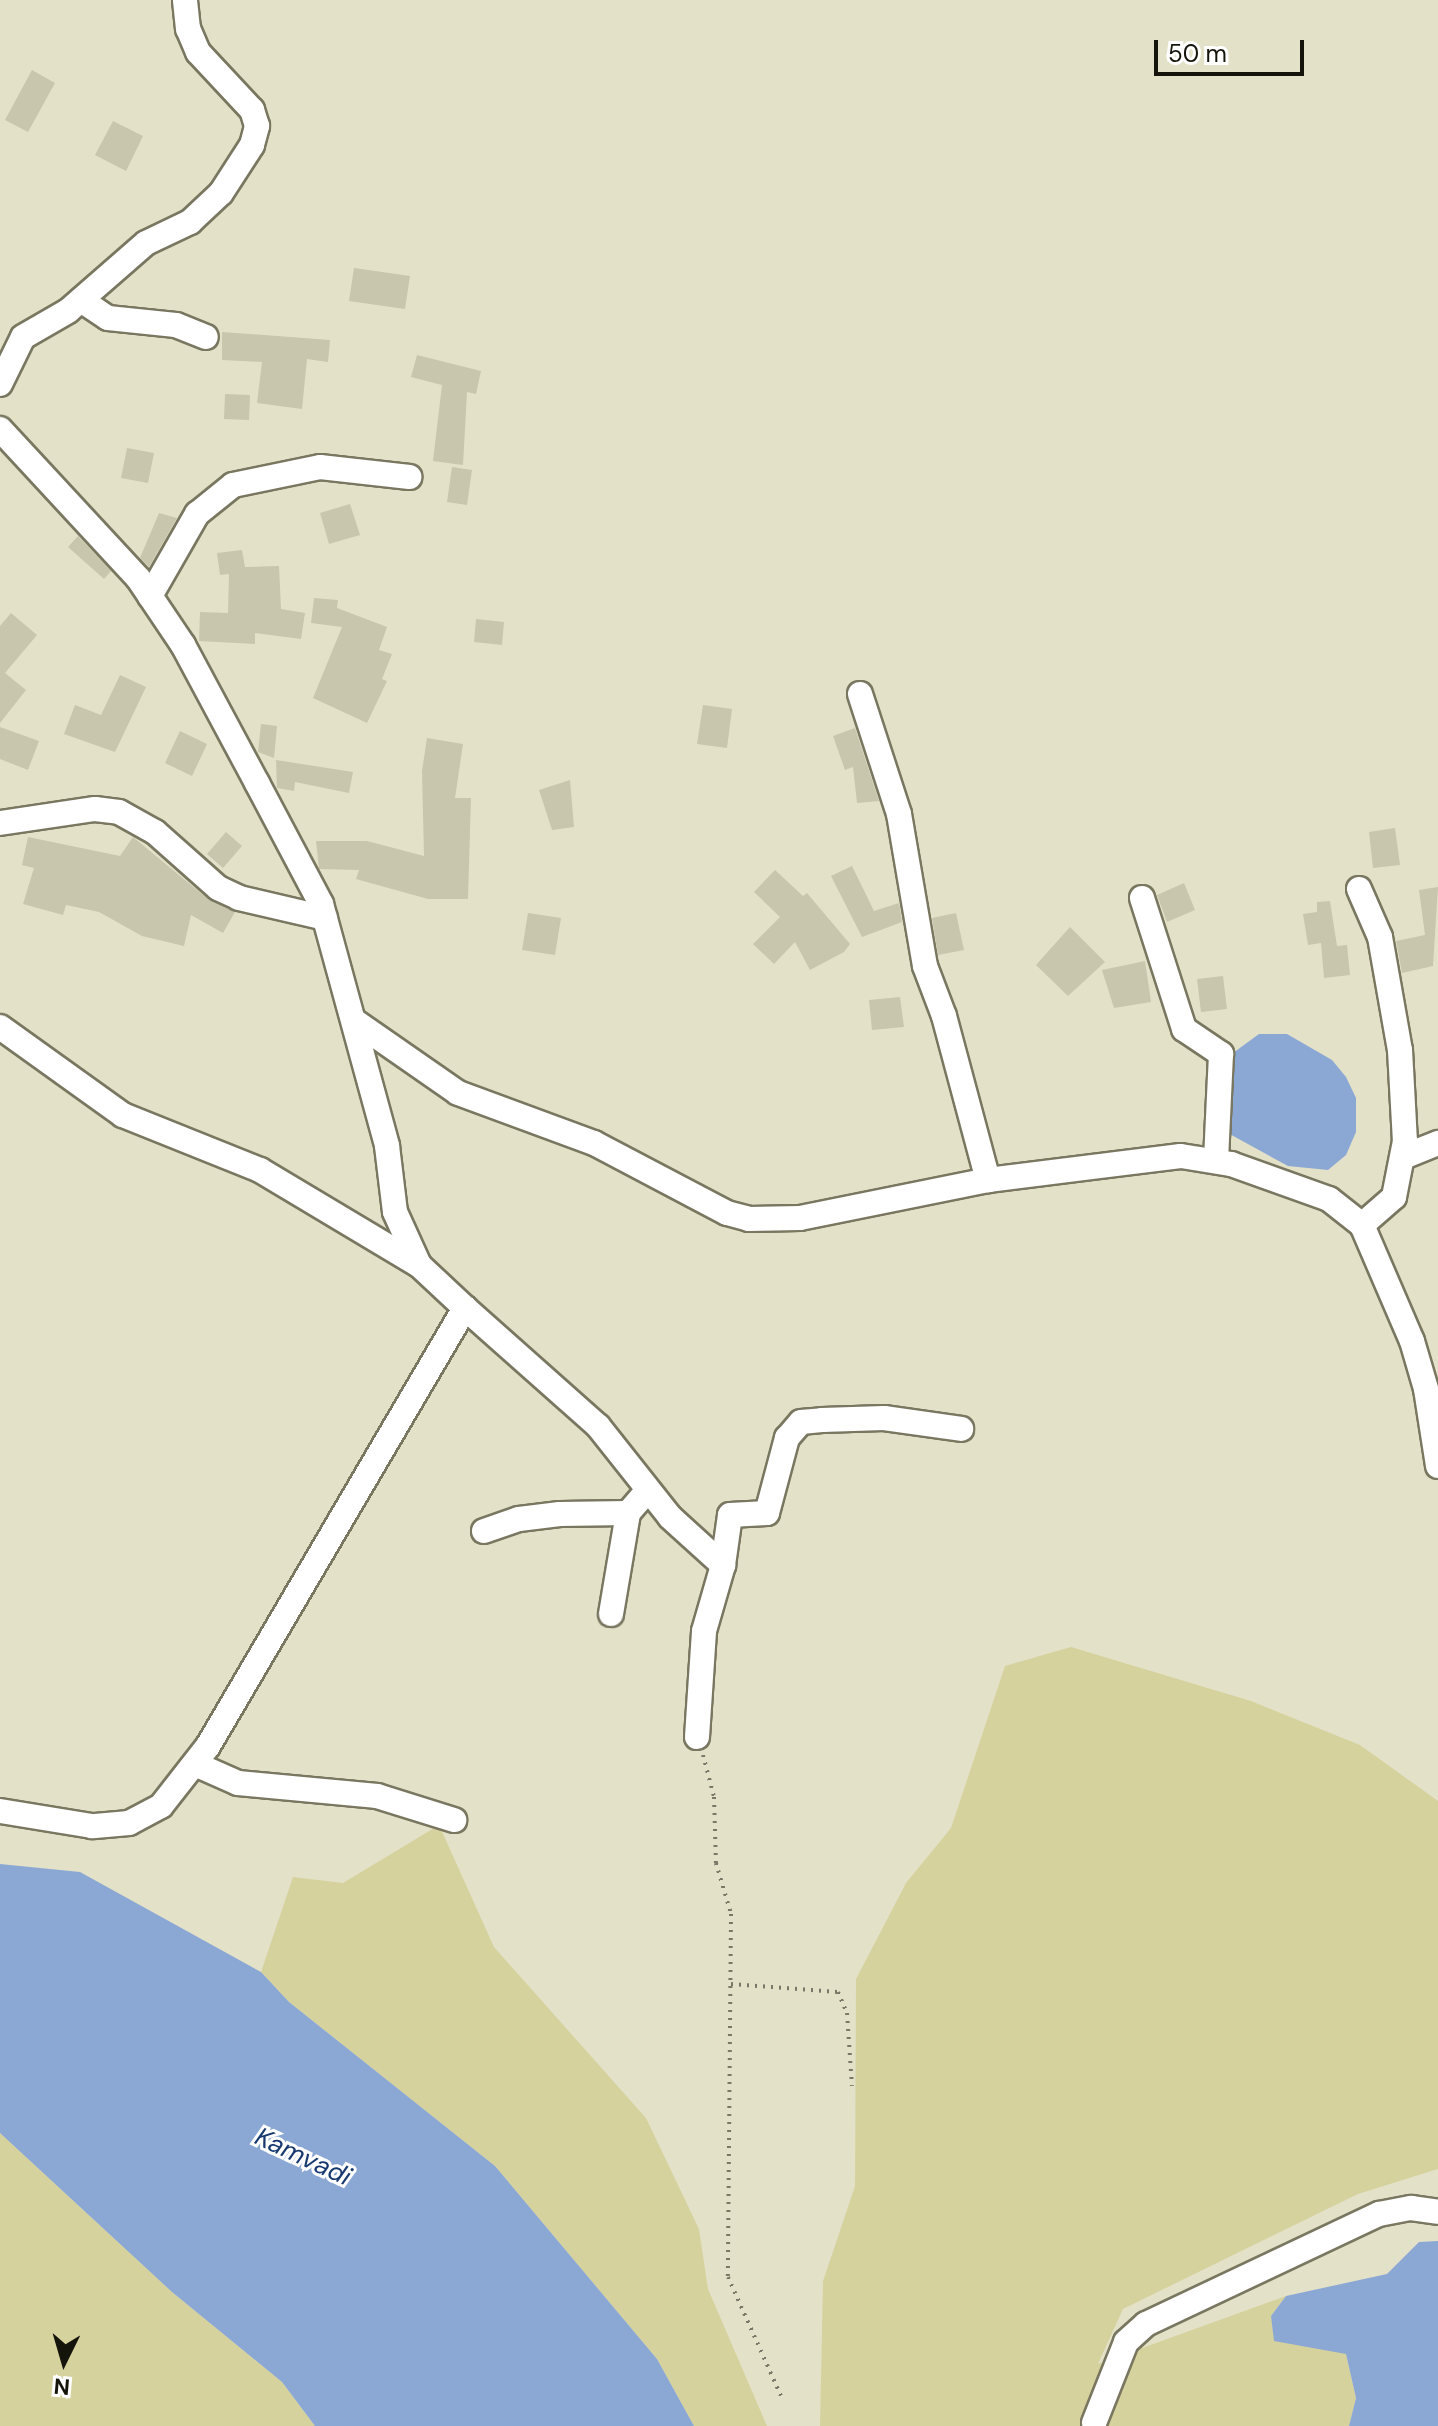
<!DOCTYPE html>
<style>
body{margin:0}
#map{position:relative;width:1438px;height:2426px;overflow:hidden;background:#e3e2c8;font-family:"DM Sans",sans-serif}
div>[style]{position:absolute}
[style*='--x']{left:calc(var(--x)*1px);top:calc(var(--y)*1px);width:calc(var(--w)*1px);rotate:calc(var(--a)*1deg)}
.green>*{inset:0;background:#d6d29e}
.water>*{inset:0;background:#8ba7d4}
.building>*{inset:0;background:#c8c6ad}
.path>*{height:4px;margin-top:-2px;transform-origin:0;background:repeating-linear-gradient(90deg,#797867 0 2px,transparent 0 8px)}
.roads{filter:drop-shadow(2px 0 #797760) drop-shadow(-2px 0 #797760) drop-shadow(0 2px #797760) drop-shadow(0 -2px #797760)}
.minor>*{height:24px;margin:-12px;padding:0 12px;transform-origin:12px;border-radius:12px;background:#fff}
span{translate:-50% -50%;white-space:nowrap;text-align:center;line-height:1.15;-webkit-text-stroke:6px #fff;paint-order:stroke}
.water-label{font-size:26px;color:#173970;font-style:italic}
.north{position:absolute;left:24px;top:2322px;width:80px;height:80px;-webkit-text-stroke:6px #fff;paint-order:stroke;rotate:185deg;font-size:22px;font-weight:700;line-height:32px;text-align:center;color:#15140b}
.north::after{content:'';display:block;margin:auto;width:28px;height:36px;background:#15140b;clip-path:polygon(50% 0,100% 100%,50% 72%,0 100%)}
.scale{position:absolute;left:1154px;top:40px;width:150px;height:36px;box-sizing:border-box;border:4px solid #15140b;border-top:0;padding-left:10px;font-size:24px;line-height:28px;white-space:nowrap;color:#15140b;-webkit-text-stroke:6px #fff;paint-order:stroke}
</style>
<div id="map">
<div class="green">
<i style="clip-path:polygon(1071px 1647px,1251px 1701px,1360px 1745px,1438px 1801px,1438px 2169px,1358px 2194px,1123px 2309px,1098px 2364px,1286px 2296px,1271px 2316px,1346px 2354px,1356px 2398px,1349px 2426px,820px 2426px,823px 2281px,855px 2186px,856px 1979px,906px 1883px,951px 1828px,1005px 1666px)"></i>
<i style="clip-path:polygon(439px 1825px,494px 1947px,646px 2118px,699px 2229px,708px 2289px,767px 2426px,694px 2426px,657px 2359px,495px 2166px,289px 2002px,261px 1972px,293px 1877px,343px 1883px)"></i>
<i style="clip-path:polygon(0 2133px,172px 2292px,282px 2382px,315px 2426px,0 2426px)"></i>
</div>
<div class="water">
<i style="clip-path:polygon(1259px 1034px,1287px 1034px,1332px 1060px,1346px 1077px,1356px 1098px,1356px 1132px,1346px 1155px,1328px 1170px,1288px 1166px,1226px 1132px,1224px 1083px,1233px 1053px)"></i>
<i style="clip-path:polygon(0 1864px,80px 1872px,261px 1972px,289px 2002px,495px 2166px,657px 2359px,694px 2426px,315px 2426px,282px 2382px,172px 2292px,0 2133px)"></i>
<i style="clip-path:polygon(1438px 2241px,1438px 2426px,1349px 2426px,1356px 2398px,1346px 2354px,1274px 2341px,1271px 2316px,1286px 2296px,1387px 2274px,1419px 2242px)"></i>
</div>
<div class="building">
<i style="clip-path:polygon(32px 70px,55px 83px,28px 132px,5px 120px)"></i>
<i style="clip-path:polygon(113px 121px,143px 136px,126px 171px,95px 155px)"></i>
<i style="clip-path:polygon(354px 268px,410px 276px,405px 309px,349px 301px)"></i>
<i style="clip-path:polygon(222px 332px,330px 340px,328px 362px,307px 359px,302px 409px,257px 403px,262px 362px,222px 360px)"></i>
<i style="clip-path:polygon(417px 355px,481px 371px,476px 394px,467px 392px,463px 465px,433px 461px,442px 385px,411px 377px)"></i>
<i style="clip-path:polygon(225px 394px,250px 395px,249px 420px,224px 419px)"></i>
<i style="clip-path:polygon(127px 448px,154px 453px,148px 483px,121px 478px)"></i>
<i style="clip-path:polygon(452px 467px,472px 470px,467px 505px,447px 502px)"></i>
<i style="clip-path:polygon(350px 504px,360px 535px,329px 544px,320px 513px)"></i>
<i style="clip-path:polygon(159px 513px,177px 518px,149px 567px,140px 558px)"></i>
<i style="clip-path:polygon(78px 536px,111px 571px,104px 579px,68px 547px)"></i>
<i style="clip-path:polygon(242px 550px,245px 567px,279px 566px,281px 609px,305px 613px,301px 639px,255px 633px,255px 644px,199px 641px,200px 612px,228px 613px,229px 574px,220px 575px,217px 553px)"></i>
<i style="clip-path:polygon(314px 598px,338px 600px,337px 608px,387px 627px,379px 650px,392px 654px,382px 679px,387px 681px,367px 723px,313px 698px,342px 627px,311px 623px)"></i>
<i style="clip-path:polygon(11px 613px,37px 635px,5px 673px,26px 690px,0 723px,0 626px)"></i>
<i style="clip-path:polygon(476px 619px,504px 622px,502px 645px,474px 642px)"></i>
<i style="clip-path:polygon(120px 675px,146px 687px,115px 752px,64px 734px,75px 705px,101px 715px)"></i>
<i style="clip-path:polygon(703px 705px,732px 709px,727px 748px,697px 744px)"></i>
<i style="clip-path:polygon(261px 724px,277px 726px,274px 758px,258px 752px)"></i>
<i style="clip-path:polygon(0 727px,39px 741px,28px 770px,0 759px)"></i>
<i style="clip-path:polygon(855px 728px,879px 801px,857px 803px,853px 767px,845px 770px,833px 736px)"></i>
<i style="clip-path:polygon(180px 731px,207px 744px,192px 776px,165px 763px)"></i>
<i style="clip-path:polygon(427px 738px,463px 744px,455px 798px,471px 798px,468px 899px,428px 899px,356px 879px,359px 870px,319px 869px,316px 841px,367px 841px,424px 856px,422px 771px)"></i>
<i style="clip-path:polygon(276px 760px,353px 772px,349px 793px,295px 782px,294px 791px,277px 788px)"></i>
<i style="clip-path:polygon(570px 780px,574px 827px,552px 830px,539px 790px)"></i>
<i style="clip-path:polygon(1395px 828px,1400px 865px,1373px 868px,1369px 832px)"></i>
<i style="clip-path:polygon(226px 832px,242px 846px,223px 868px,207px 854px)"></i>
<i style="clip-path:polygon(28px 837px,120px 856px,133px 837px,208px 899px,235px 912px,223px 933px,191px 915px,184px 946px,142px 936px,99px 912px,66px 905px,63px 915px,23px 904px,34px 868px,22px 865px)"></i>
<i style="clip-path:polygon(852px 866px,874px 911px,899px 903px,902px 922px,862px 937px,831px 876px)"></i>
<i style="clip-path:polygon(775px 870px,803px 896px,807px 893px,850px 944px,844px 952px,810px 970px,795px 942px,774px 964px,753px 944px,780px 917px,754px 892px)"></i>
<i style="clip-path:polygon(1184px 883px,1195px 910px,1167px 922px,1157px 895px)"></i>
<i style="clip-path:polygon(1438px 887px,1433px 966px,1402px 973px,1396px 941px,1425px 935px,1419px 890px)"></i>
<i style="clip-path:polygon(1330px 901px,1337px 946px,1347px 945px,1350px 975px,1324px 978px,1321px 943px,1308px 945px,1303px 914px,1317px 912px,1317px 902px)"></i>
<i style="clip-path:polygon(528px 913px,561px 918px,555px 955px,522px 950px)"></i>
<i style="clip-path:polygon(956px 913px,964px 950px,938px 955px,932px 918px)"></i>
<i style="clip-path:polygon(1070px 927px,1105px 962px,1068px 996px,1036px 965px)"></i>
<i style="clip-path:polygon(1145px 961px,1151px 1002px,1114px 1008px,1102px 970px)"></i>
<i style="clip-path:polygon(1223px 976px,1227px 1009px,1201px 1012px,1197px 979px)"></i>
<i style="clip-path:polygon(900px 997px,904px 1027px,872px 1030px,869px 1000px)"></i>
</div>
<div class="path">
<i style="--x:703;--y:1755;--w:43;--a:75.3"></i>
<i style="--x:714;--y:1797;--w:66;--a:88.3"></i>
<i style="--x:716;--y:1863;--w:53;--a:73.6"></i>
<i style="--x:731;--y:1914;--w:363;--a:90.5"></i>
<i style="--x:728;--y:2277;--w:130;--a:66"></i>
<i style="--x:731;--y:1984;--w:107;--a:4.3"></i>
<i style="--x:838;--y:1992;--w:23;--a:67"></i>
<i style="--x:847;--y:2013;--w:73;--a:86.1"></i>
</div>
<div class="roads">
<div class="minor">
<i style="--x:81;--y:300;--w:32;--a:34"></i>
<i style="--x:108;--y:318;--w:68;--a:5.9"></i>
<i style="--x:176;--y:325;--w:32;--a:22"></i>
<i style="--x:0;--y:384;--w:52;--a:-63.9"></i>
<i style="--x:23;--y:337;--w:52;--a:-30"></i>
<i style="--x:68;--y:311;--w:103;--a:-41.1"></i>
<i style="--x:146;--y:243;--w:49;--a:-25.5"></i>
<i style="--x:190;--y:222;--w:42;--a:-43.1"></i>
<i style="--x:221;--y:193;--w:57;--a:-57.1"></i>
<i style="--x:252;--y:145;--w:20;--a:-75"></i>
<i style="--x:257;--y:126;--w:17;--a:-107"></i>
<i style="--x:252;--y:110;--w:79;--a:-133"></i>
<i style="--x:198;--y:52;--w:25;--a:-113"></i>
<i style="--x:188;--y:29;--w:29;--a:-96"></i>
<i style="--x:0;--y:429;--w:203;--a:47.2"></i>
<i style="--x:138;--y:578;--w:81;--a:56.1"></i>
<i style="--x:183;--y:645;--w:157;--a:61.8"></i>
<i style="--x:257;--y:783;--w:137;--a:62.1"></i>
<i style="--x:321;--y:904;--w:251;--a:74.7"></i>
<i style="--x:387;--y:1146;--w:66;--a:83.1"></i>
<i style="--x:395;--y:1212;--w:58;--a:65.6"></i>
<i style="--x:419;--y:1265;--w:63;--a:43.1"></i>
<i style="--x:465;--y:1308;--w:508;--a:120.4"></i>
<i style="--x:208;--y:1746;--w:76;--a:128.1"></i>
<i style="--x:161;--y:1806;--w:36;--a:152"></i>
<i style="--x:129;--y:1823;--w:37;--a:175"></i>
<i style="--x:92;--y:1826;--w:93;--a:-170.7"></i>
<i style="--x:150;--y:596;--w:95;--a:-60.2"></i>
<i style="--x:197;--y:514;--w:46;--a:-38.9"></i>
<i style="--x:233;--y:485;--w:89;--a:-11.7"></i>
<i style="--x:320;--y:467;--w:90;--a:6.4"></i>
<i style="--x:860;--y:694;--w:126;--a:72"></i>
<i style="--x:899;--y:814;--w:154;--a:80.3"></i>
<i style="--x:925;--y:966;--w:53;--a:69.2"></i>
<i style="--x:944;--y:1016;--w:170;--a:75"></i>
<i style="--x:0;--y:823;--w:96;--a:-8.4"></i>
<i style="--x:95;--y:809;--w:24;--a:7"></i>
<i style="--x:119;--y:812;--w:41;--a:29.1"></i>
<i style="--x:155;--y:832;--w:84;--a:41.6"></i>
<i style="--x:218;--y:888;--w:23;--a:25"></i>
<i style="--x:239;--y:898;--w:88;--a:13.1"></i>
<i style="--x:1359;--y:889;--w:52;--a:66.4"></i>
<i style="--x:1380;--y:937;--w:115;--a:80"></i>
<i style="--x:1400;--y:1050;--w:91;--a:86.9"></i>
<i style="--x:1405;--y:1141;--w:57;--a:101.1"></i>
<i style="--x:1394;--y:1197;--w:43;--a:138.8"></i>
<i style="--x:1142;--y:898;--w:138;--a:72.2"></i>
<i style="--x:1184;--y:1029;--w:45;--a:34"></i>
<i style="--x:1221;--y:1054;--w:106;--a:92.7"></i>
<i style="--x:356;--y:1022;--w:124;--a:34.8"></i>
<i style="--x:458;--y:1093;--w:145;--a:20.2"></i>
<i style="--x:594;--y:1143;--w:150;--a:27.8"></i>
<i style="--x:727;--y:1213;--w:23;--a:15"></i>
<i style="--x:749;--y:1219;--w:51;--a:-1.1"></i>
<i style="--x:800;--y:1218;--w:192;--a:-11.4"></i>
<i style="--x:988;--y:1180;--w:194;--a:-7.1"></i>
<i style="--x:1181;--y:1156;--w:51;--a:9.1"></i>
<i style="--x:1231;--y:1164;--w:104;--a:19.7"></i>
<i style="--x:1329;--y:1199;--w:42;--a:38.2"></i>
<i style="--x:1362;--y:1225;--w:126;--a:66.7"></i>
<i style="--x:1412;--y:1341;--w:50;--a:73.7"></i>
<i style="--x:1426;--y:1389;--w:78;--a:81.1"></i>
<i style="--x:0;--y:1027;--w:151;--a:35.6"></i>
<i style="--x:123;--y:1115;--w:148;--a:21.9"></i>
<i style="--x:260;--y:1170;--w:185;--a:30.9"></i>
<i style="--x:1403;--y:1157;--w:38;--a:-22"></i>
<i style="--x:465;--y:1308;--w:178;--a:41.6"></i>
<i style="--x:598;--y:1426;--w:116;--a:51.6"></i>
<i style="--x:670;--y:1517;--w:72;--a:42.2"></i>
<i style="--x:484;--y:1531;--w:37;--a:-19"></i>
<i style="--x:519;--y:1519;--w:41;--a:-7"></i>
<i style="--x:560;--y:1514;--w:68;--a:-0.8"></i>
<i style="--x:628;--y:1513;--w:30;--a:-49"></i>
<i style="--x:611;--y:1614;--w:102;--a:-80.4"></i>
<i style="--x:697;--y:1737;--w:106;--a:-86.2"></i>
<i style="--x:704;--y:1631;--w:69;--a:-73.9"></i>
<i style="--x:723;--y:1565;--w:50;--a:-82"></i>
<i style="--x:730;--y:1515;--w:37;--a:-3"></i>
<i style="--x:767;--y:1513;--w:78;--a:-75.1"></i>
<i style="--x:787;--y:1438;--w:21;--a:-49"></i>
<i style="--x:801;--y:1422;--w:21;--a:-5"></i>
<i style="--x:822;--y:1420;--w:62;--a:-1.8"></i>
<i style="--x:884;--y:1418;--w:78;--a:8.1"></i>
<i style="--x:195;--y:1764;--w:47;--a:23.8"></i>
<i style="--x:238;--y:1783;--w:140;--a:5.3"></i>
<i style="--x:377;--y:1796;--w:81;--a:17.3"></i>
<i style="--x:1094;--y:2423;--w:87;--a:-68.4"></i>
<i style="--x:1126;--y:2342;--w:27;--a:-42"></i>
<i style="--x:1146;--y:2324;--w:258;--a:-25.3"></i>
<i style="--x:1379;--y:2214;--w:33;--a:-11"></i>
<i style="--x:1411;--y:2208;--w:27;--a:8"></i>
</div>
</div>
<div class="water-label">
<span style="left:303px;top:2157px;rotate:25deg">Kamvadi</span>
</div>
<div class="north">N</div>
<div class="scale">50 m</div>
</div>
